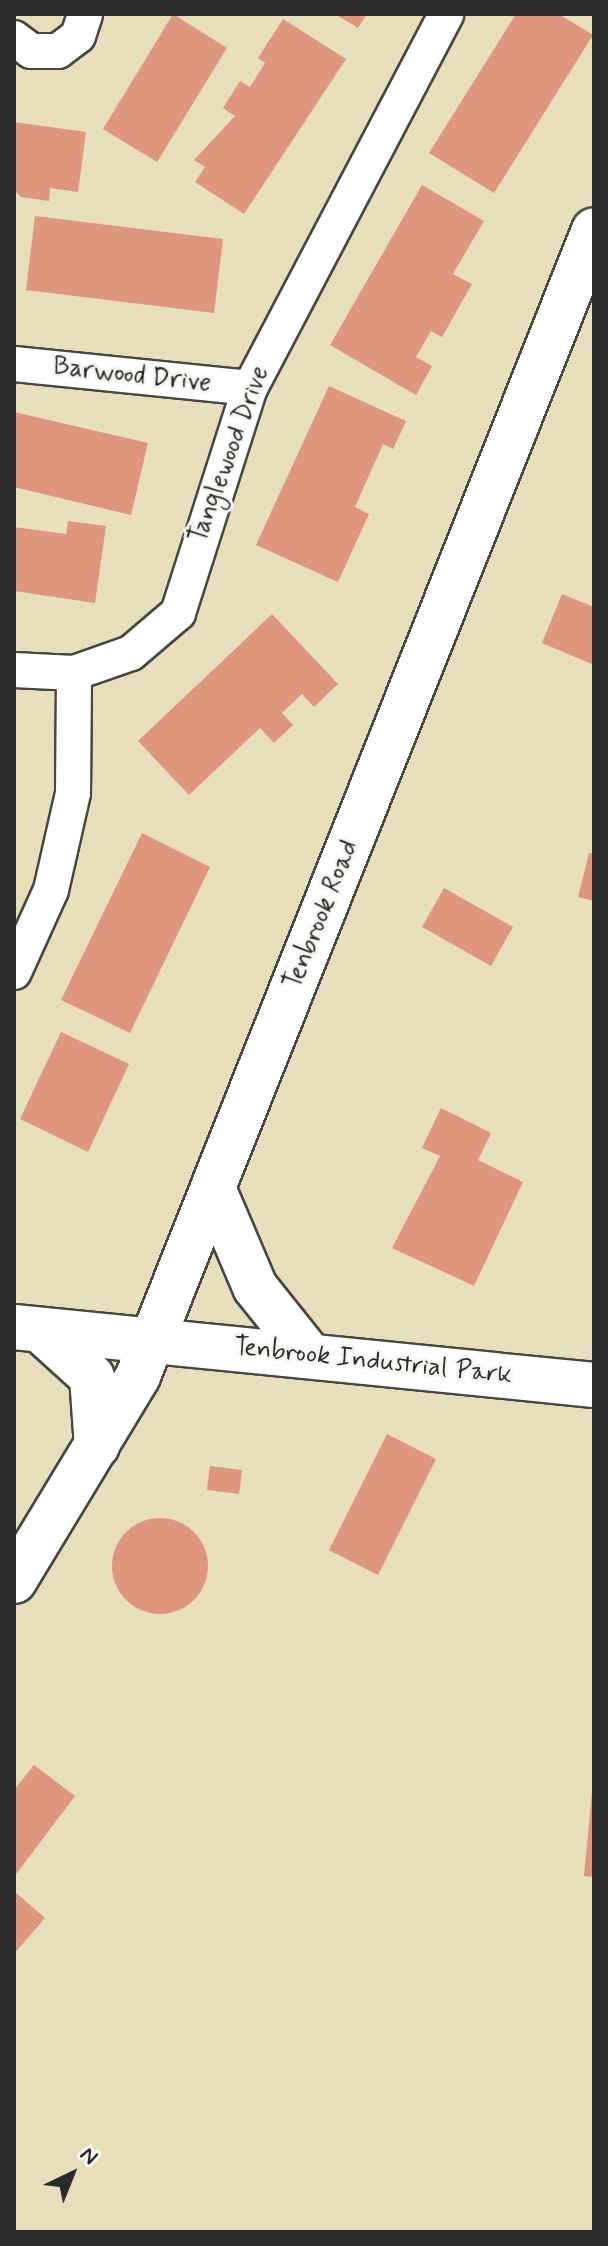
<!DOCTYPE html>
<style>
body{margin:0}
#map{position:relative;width:608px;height:2246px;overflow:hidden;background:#e7dfbb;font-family:Mynerve,sans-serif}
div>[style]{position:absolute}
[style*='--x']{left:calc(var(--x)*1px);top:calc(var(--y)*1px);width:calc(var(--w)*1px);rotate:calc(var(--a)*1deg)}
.building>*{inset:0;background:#de967d}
.round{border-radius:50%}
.roads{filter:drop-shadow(2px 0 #474641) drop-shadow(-2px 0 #474641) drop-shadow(0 2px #474641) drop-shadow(0 -2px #474641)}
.street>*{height:34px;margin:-17px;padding:0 17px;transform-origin:17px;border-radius:17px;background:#fff}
.secondary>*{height:44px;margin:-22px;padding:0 22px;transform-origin:22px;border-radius:22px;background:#fff}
span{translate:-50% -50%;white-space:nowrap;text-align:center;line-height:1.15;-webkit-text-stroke:6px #f6f6f2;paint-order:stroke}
.street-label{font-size:26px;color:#2b2b2b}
.frame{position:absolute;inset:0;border:16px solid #2b2b2b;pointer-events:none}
.north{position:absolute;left:32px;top:2134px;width:80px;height:80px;-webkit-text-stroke:6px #f6f6f2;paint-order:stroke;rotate:43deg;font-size:22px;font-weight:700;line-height:32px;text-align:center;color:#2b2b2b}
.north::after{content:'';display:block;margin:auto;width:28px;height:36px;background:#2b2b2b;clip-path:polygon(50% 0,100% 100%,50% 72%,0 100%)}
</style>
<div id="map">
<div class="building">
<i style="clip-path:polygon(173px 14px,227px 48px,157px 162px,103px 129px)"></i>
<i style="clip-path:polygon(335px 14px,367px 14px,358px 28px)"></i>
<i style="clip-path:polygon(516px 14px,559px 14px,593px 35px,494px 193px,429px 153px)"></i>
<i style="clip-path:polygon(283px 19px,346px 59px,244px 214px,195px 182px,205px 167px,194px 160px,235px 116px,223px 108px,240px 81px,250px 87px,265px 63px,258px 58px)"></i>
<i style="clip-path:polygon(14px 122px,86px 132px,78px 192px,50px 188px,49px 201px,21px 197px,14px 189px)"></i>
<i style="clip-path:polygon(422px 185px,484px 221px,453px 274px,472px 284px,442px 337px,431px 331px,416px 357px,432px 366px,416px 395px,330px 345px)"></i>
<i style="clip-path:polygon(35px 216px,223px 239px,214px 313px,26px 290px)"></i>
<i style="clip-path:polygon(329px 386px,406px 421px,393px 449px,383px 444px,355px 507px,369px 514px,338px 582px,256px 545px)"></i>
<i style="clip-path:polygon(14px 412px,148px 443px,131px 515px,14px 487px)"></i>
<i style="clip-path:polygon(68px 521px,106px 526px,95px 603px,14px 591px,14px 527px,66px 534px)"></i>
<i style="clip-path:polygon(562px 594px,594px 607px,594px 665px,542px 643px)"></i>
<i style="clip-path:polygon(272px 614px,338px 684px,314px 707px,302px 694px,282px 713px,293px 725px,274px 743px,260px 728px,189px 795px,138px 741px)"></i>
<i style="clip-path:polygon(142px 833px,210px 867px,130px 1033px,61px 1000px)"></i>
<i style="clip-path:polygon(589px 853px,594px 854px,594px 901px,578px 897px)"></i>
<i style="clip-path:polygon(444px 888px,513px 927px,491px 966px,422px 927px)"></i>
<i style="clip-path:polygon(61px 1032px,129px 1064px,88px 1152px,20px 1119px)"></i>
<i style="clip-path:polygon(441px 1108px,491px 1133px,478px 1160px,523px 1182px,474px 1286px,392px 1248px,440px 1156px,422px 1148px)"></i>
<i style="clip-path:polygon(387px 1434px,436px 1459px,378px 1575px,329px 1550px)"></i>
<i style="clip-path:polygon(210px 1466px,242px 1470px,239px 1494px,207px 1490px)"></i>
<i class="round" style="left:112px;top:1518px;width:96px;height:96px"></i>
<i style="clip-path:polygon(34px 1765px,75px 1796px,14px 1877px,14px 1790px)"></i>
<i style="clip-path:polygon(592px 1792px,594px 1792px,594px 1877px,584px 1876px)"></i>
<i style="clip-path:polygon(14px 1891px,45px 1918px,14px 1954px)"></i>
</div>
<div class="roads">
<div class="street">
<i style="--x:14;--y:38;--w:21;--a:37"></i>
<i style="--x:31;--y:51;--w:27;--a:0"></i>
<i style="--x:58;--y:51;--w:25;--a:-37"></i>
<i style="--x:78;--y:36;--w:23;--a:-72"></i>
<i style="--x:14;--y:364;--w:237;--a:5.8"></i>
<i style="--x:14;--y:670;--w:60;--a:2.9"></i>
<i style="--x:74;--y:673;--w:60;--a:-19.3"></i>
<i style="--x:131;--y:653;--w:62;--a:-40.4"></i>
<i style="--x:178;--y:613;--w:236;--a:-72.3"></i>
<i style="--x:250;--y:388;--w:422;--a:-62.3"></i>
<i style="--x:14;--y:972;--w:90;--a:-65.7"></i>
<i style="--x:51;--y:890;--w:99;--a:-77.2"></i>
<i style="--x:73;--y:793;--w:120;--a:-89.5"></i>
</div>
<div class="secondary">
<i style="--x:213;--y:1188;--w:108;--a:67"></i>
<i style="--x:255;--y:1287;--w:88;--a:51.4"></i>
<i style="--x:14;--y:1327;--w:583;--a:5.71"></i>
<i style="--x:40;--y:1330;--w:70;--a:42.1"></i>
<i style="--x:92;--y:1377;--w:69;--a:85.9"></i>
<i style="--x:14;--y:1581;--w:240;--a:-58.8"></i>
<i style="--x:138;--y:1376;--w:1233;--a:-68.3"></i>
</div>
</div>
<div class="street-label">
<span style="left:132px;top:376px;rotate:6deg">Barwood Drive</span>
<span style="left:230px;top:455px;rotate:-70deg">Tanglewood Drive</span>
<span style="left:322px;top:915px;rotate:-68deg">Tenbrook Road</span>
<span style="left:373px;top:1362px;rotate:6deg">Tenbrook Industrial Park</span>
</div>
<div class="frame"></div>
<div class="north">N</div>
</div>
